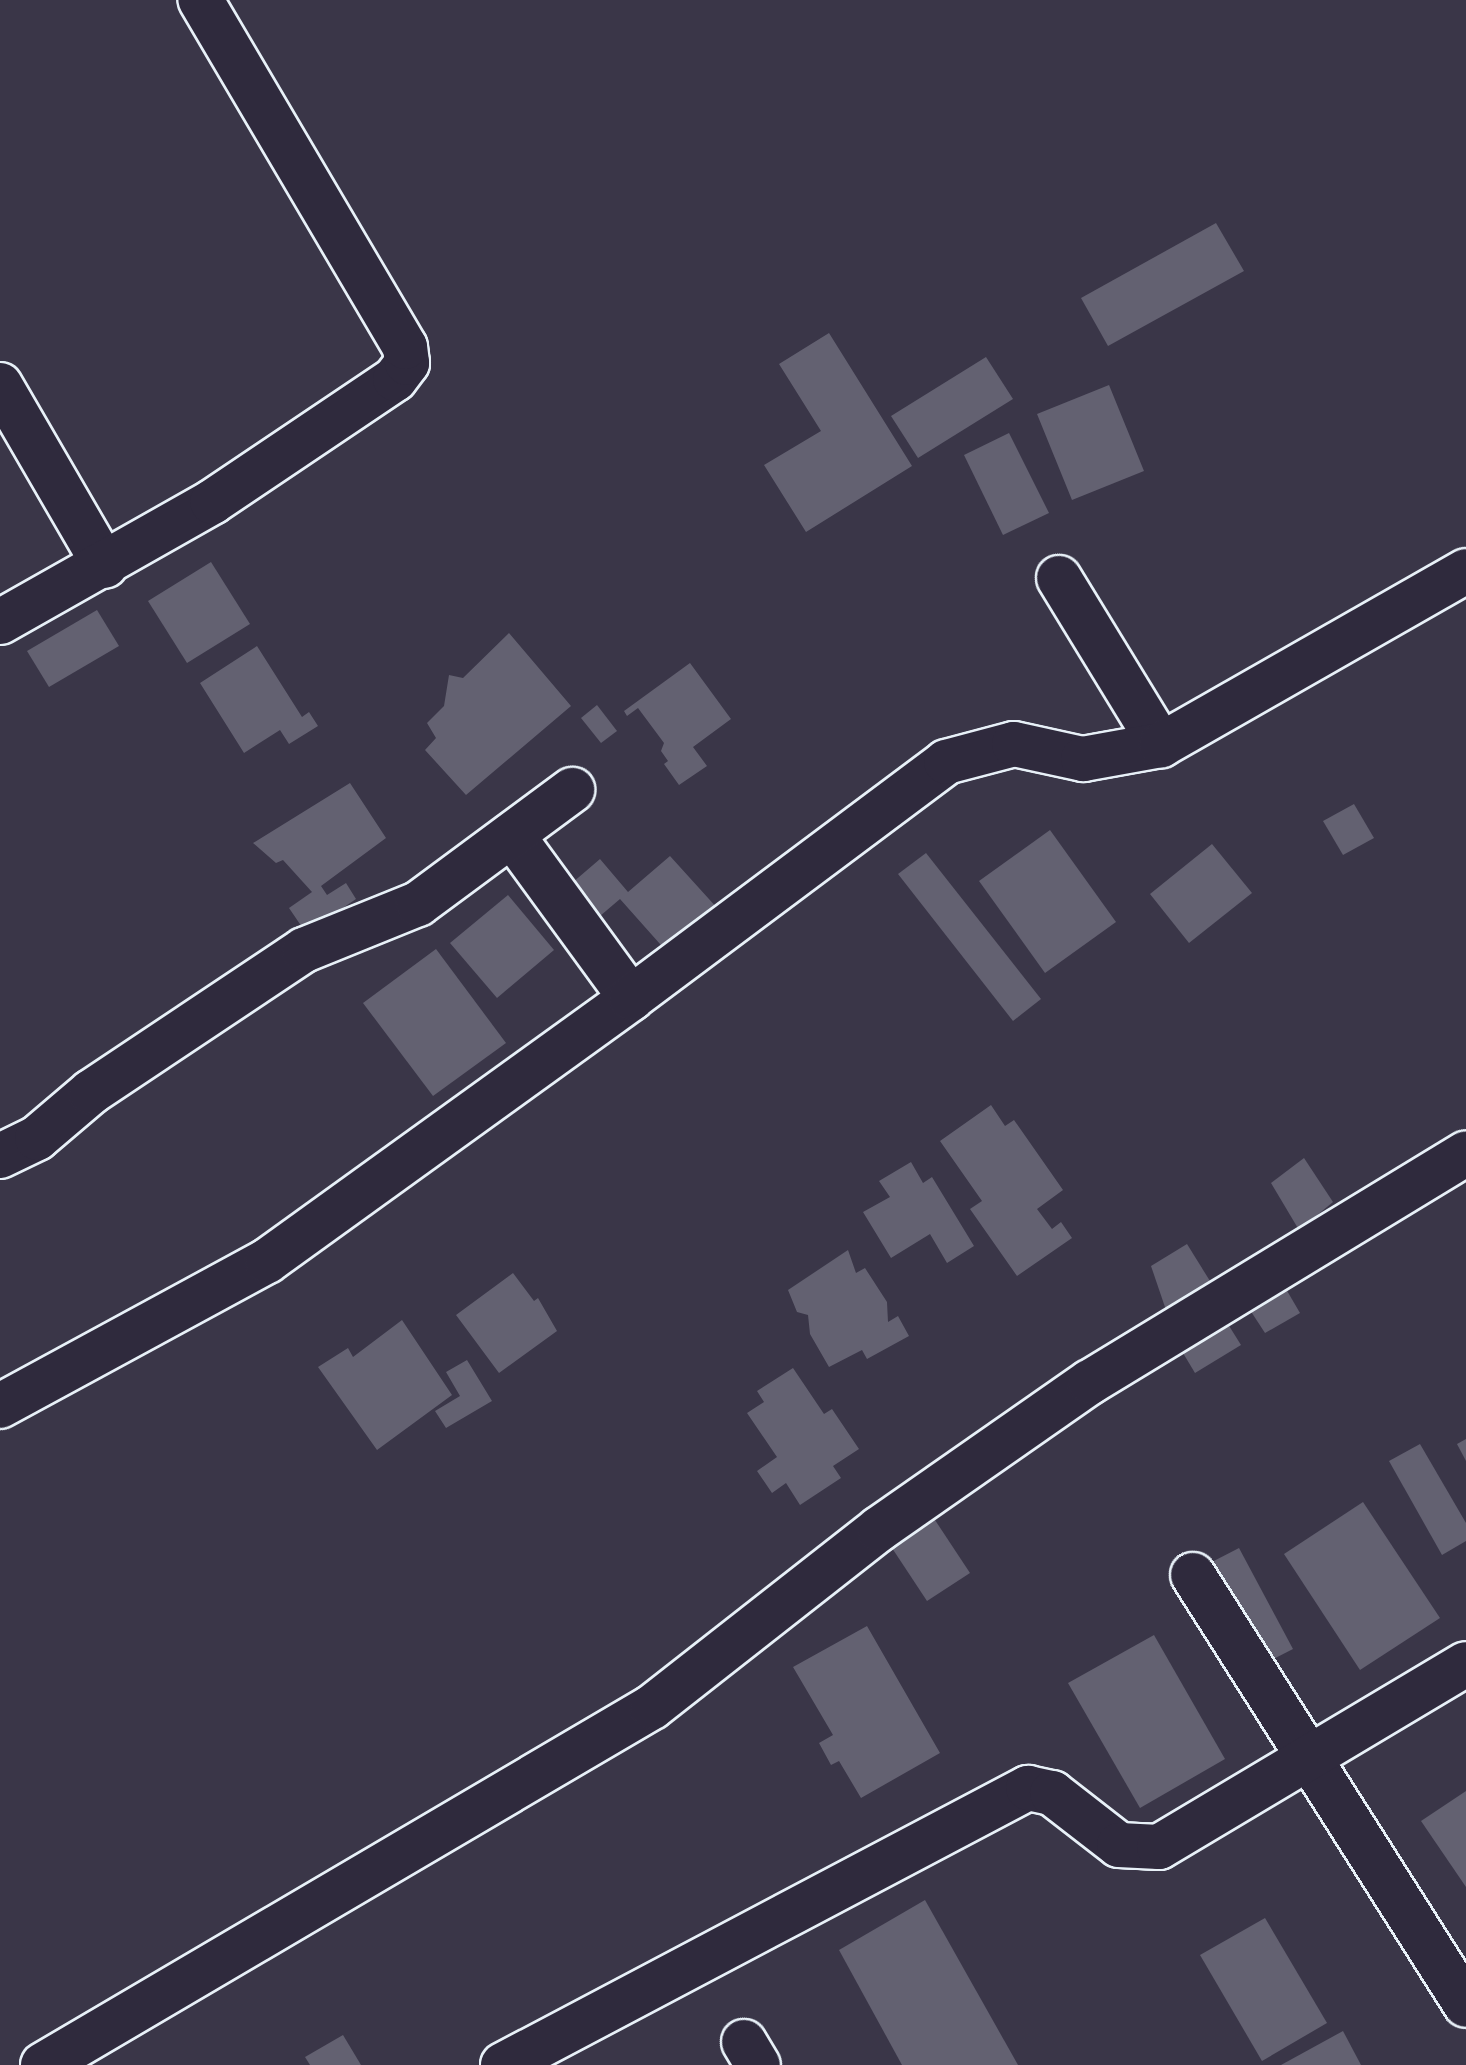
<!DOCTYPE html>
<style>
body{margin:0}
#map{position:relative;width:1466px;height:2065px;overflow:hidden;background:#3a3648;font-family:Kalam,sans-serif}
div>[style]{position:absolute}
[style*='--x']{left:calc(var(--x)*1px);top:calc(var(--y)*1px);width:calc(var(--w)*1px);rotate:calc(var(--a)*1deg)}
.building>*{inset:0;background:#636171}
.roads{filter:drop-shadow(2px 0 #e8f1f8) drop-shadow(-2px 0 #e8f1f8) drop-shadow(0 2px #e8f1f8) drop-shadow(0 -2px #e8f1f8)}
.minor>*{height:44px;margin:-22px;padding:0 22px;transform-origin:22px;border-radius:22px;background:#2f2a3d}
span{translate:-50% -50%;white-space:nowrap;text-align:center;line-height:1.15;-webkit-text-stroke:6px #2f2a3d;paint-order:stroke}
</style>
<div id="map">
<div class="building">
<i style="clip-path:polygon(1216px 223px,1244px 271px,1108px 346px,1081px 298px)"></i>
<i style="clip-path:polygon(829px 333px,912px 466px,806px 532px,764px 465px,821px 431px,779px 364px)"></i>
<i style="clip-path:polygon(986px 357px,1013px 399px,918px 458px,891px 416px)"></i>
<i style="clip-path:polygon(1109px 385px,1144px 471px,1072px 500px,1037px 414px)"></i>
<i style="clip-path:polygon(1009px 433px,1049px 513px,1003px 535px,964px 455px)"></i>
<i style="clip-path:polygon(211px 562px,250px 624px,187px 663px,148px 601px)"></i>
<i style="clip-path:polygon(97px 610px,119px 646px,49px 687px,27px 651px)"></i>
<i style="clip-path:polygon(509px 633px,571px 706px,466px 795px,425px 750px,436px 738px,427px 723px,444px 706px,449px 675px,463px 678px)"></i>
<i style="clip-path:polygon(257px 646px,302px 717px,309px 712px,318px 726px,289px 744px,280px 730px,244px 753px,200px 683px)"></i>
<i style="clip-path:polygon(690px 663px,731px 719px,693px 747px,707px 766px,679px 785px,664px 764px,668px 761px,661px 751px,664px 743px,638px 708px,627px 716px,624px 711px)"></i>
<i style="clip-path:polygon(597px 705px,617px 731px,601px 743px,581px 718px)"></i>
<i style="clip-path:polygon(350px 783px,386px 838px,321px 886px,327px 895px,346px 883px,356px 899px,306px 933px,289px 908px,312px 892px,283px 860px,276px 863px,253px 843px)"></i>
<i style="clip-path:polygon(1354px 804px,1374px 838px,1343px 855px,1323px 821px)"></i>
<i style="clip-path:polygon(1050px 830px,1116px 922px,1045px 973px,979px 881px)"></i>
<i style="clip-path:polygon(1212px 844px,1252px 893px,1189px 943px,1150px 894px)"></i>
<i style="clip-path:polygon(926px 853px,1041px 999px,1013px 1021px,898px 874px)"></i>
<i style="clip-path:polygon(670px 856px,718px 909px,668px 953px,620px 899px,593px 922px,565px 889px,600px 859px,628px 892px)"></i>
<i style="clip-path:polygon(508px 895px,554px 950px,497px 998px,450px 943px)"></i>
<i style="clip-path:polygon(436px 949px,506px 1043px,433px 1096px,363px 1003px)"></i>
<i style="clip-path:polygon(991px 1105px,1005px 1126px,1014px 1120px,1063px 1190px,1037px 1209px,1052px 1229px,1061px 1222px,1072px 1238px,1017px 1276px,970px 1209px,982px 1201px,940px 1141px)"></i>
<i style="clip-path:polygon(1304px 1158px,1333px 1202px,1299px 1230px,1271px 1183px)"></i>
<i style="clip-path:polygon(911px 1162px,923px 1183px,932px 1177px,974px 1246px,947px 1263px,930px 1234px,891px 1258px,863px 1212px,890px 1197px,879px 1181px)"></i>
<i style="clip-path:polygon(1187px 1244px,1210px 1281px,1166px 1310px,1151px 1266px)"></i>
<i style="clip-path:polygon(848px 1250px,856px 1273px,865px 1268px,887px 1302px,888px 1322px,898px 1316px,909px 1336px,867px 1359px,862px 1350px,829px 1367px,810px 1334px,808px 1315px,797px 1312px,788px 1290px)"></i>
<i style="clip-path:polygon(513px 1273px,534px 1301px,538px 1298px,557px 1331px,499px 1373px,456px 1315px)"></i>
<i style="clip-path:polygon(1286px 1289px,1300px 1313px,1265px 1333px,1250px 1310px)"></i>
<i style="clip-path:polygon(402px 1320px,452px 1395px,377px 1450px,318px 1367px,348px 1348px,353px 1357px)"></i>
<i style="clip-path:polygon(1226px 1321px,1241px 1345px,1195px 1373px,1180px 1348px)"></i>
<i style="clip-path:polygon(467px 1360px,492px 1401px,446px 1428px,435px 1411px,460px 1396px,446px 1372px)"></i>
<i style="clip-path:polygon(793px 1368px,824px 1414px,832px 1409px,859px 1449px,833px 1466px,841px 1478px,800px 1505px,786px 1483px,772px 1493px,757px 1471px,777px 1457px,747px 1413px,764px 1402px,757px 1391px)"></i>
<i style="clip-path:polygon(1466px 1439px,1466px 1461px,1457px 1444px)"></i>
<i style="clip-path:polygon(1420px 1444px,1466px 1523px,1466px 1541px,1442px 1555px,1389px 1461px)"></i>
<i style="clip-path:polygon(1363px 1502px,1440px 1618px,1360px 1670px,1284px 1554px)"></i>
<i style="clip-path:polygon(933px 1517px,970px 1573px,927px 1601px,890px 1545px)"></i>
<i style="clip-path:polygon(1239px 1548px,1293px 1649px,1260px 1666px,1206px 1565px)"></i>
<i style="clip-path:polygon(867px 1626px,940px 1753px,861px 1798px,839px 1761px,831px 1765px,819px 1743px,833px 1735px,793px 1667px)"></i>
<i style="clip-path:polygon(1154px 1635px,1225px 1759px,1140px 1808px,1068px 1683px)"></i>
<i style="clip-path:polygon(1466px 1791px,1466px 1887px,1421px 1821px)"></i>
<i style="clip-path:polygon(925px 1900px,1018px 2065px,902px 2065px,839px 1950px)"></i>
<i style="clip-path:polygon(1265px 1918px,1327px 2023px,1262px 2061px,1200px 1955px)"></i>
<i style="clip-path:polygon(1343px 2031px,1361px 2065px,1281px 2065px)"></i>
<i style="clip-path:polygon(343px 2035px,361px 2065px,310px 2065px,305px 2057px)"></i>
</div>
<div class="roads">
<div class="minor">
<i style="--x:0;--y:385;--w:209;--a:59.9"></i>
<i style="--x:1059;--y:578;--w:196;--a:58.6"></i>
<i style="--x:0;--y:622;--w:244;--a:-29.5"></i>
<i style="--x:212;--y:502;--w:220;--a:-33.9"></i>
<i style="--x:395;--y:379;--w:20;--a:-53"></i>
<i style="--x:407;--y:363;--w:16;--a:-97"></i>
<i style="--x:405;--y:347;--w:403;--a:-120.5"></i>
<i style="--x:512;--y:835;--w:202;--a:53.9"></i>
<i style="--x:0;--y:1156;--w:41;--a:-25.9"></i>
<i style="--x:37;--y:1138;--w:71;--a:-40.4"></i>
<i style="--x:91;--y:1092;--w:256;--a:-33.7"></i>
<i style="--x:304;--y:950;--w:123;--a:-22"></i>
<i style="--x:418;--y:904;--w:192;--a:-36.5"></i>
<i style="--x:0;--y:1406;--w:304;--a:-28.5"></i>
<i style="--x:267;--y:1261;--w:449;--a:-35.8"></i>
<i style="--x:631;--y:998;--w:394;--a:-36.8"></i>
<i style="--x:946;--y:762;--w:70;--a:-14.8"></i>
<i style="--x:1014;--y:744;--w:71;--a:12.3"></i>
<i style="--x:1083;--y:759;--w:79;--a:-10.2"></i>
<i style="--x:1161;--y:745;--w:351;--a:-29.7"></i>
<i style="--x:1193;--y:1575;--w:509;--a:57.59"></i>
<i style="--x:744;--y:2042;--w:27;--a:59"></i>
<i style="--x:43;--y:2065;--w:706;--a:-30.45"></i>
<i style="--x:652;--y:1707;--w:288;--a:-38.1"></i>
<i style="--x:879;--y:1529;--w:257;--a:-34.9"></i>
<i style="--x:1090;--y:1382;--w:440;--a:-31.3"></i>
<i style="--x:503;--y:2065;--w:594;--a:-27.82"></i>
<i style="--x:1028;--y:1788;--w:25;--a:12"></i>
<i style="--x:1052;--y:1793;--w:85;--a:37.8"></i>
<i style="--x:1119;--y:1845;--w:40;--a:2.9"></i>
<i style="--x:1159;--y:1847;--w:357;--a:-30.8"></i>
</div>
</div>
</div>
